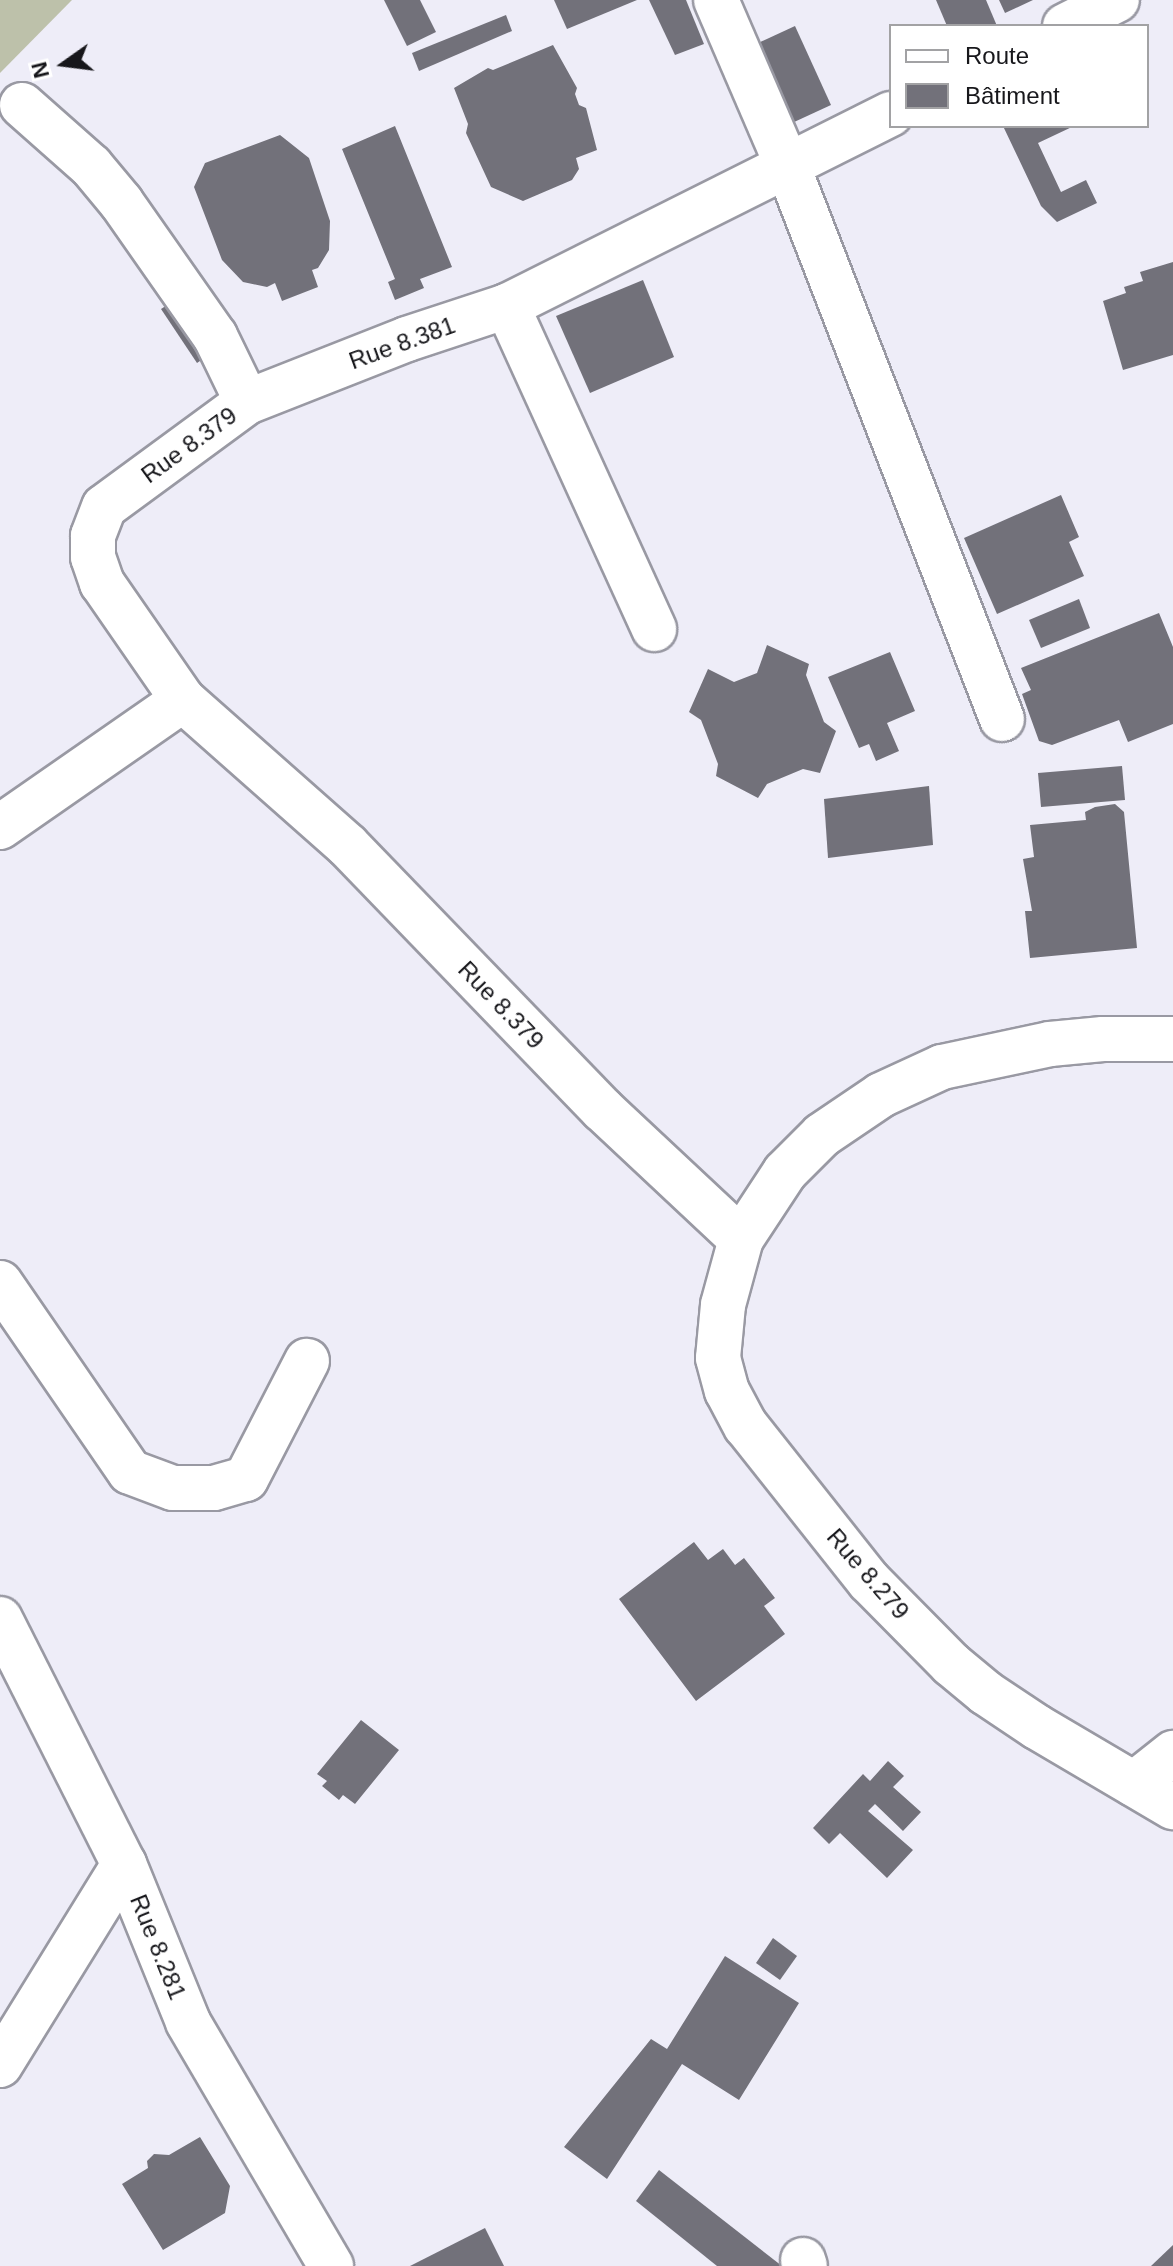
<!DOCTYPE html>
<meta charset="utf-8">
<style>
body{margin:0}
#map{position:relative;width:1173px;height:2266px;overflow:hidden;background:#eeedf8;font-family:Helvetica,sans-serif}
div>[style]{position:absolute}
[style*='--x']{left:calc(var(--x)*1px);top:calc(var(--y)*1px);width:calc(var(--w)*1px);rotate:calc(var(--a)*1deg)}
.green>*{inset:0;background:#bdc1aa}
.building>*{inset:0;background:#72717a}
.roads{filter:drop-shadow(2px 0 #9999a3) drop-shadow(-2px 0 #9999a3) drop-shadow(0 2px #9999a3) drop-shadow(0 -2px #9999a3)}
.minor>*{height:44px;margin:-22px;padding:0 22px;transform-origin:22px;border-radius:22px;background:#fff}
span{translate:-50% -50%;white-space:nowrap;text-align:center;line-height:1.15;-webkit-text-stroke:8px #fff;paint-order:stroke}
.street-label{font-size:24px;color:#17171b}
.legend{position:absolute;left:889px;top:24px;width:260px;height:104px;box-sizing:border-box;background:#fff;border:2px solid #a2a2a4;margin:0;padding:10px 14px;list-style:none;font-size:24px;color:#17171b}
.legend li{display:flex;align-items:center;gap:16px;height:40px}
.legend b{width:40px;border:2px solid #a2a2a4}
.north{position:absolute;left:24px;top:24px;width:80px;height:80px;-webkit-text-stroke:6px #fff;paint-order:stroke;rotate:256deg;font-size:22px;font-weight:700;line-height:32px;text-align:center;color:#17171b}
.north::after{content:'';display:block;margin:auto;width:28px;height:36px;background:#17171b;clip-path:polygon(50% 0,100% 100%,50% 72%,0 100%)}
</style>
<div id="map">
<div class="green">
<i style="clip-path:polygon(0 0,72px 0,0 73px)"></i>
</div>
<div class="building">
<i style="clip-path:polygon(384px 0,420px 0,436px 32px,407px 46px)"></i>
<i style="clip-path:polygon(554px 0,637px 0,567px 29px)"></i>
<i style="clip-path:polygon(649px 0,686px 0,704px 44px,675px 55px)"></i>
<i style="clip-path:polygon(936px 0,986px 0,997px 26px,947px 26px)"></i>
<i style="clip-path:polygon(999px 0,1033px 0,1005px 13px)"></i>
<i style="clip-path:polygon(506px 15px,512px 31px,419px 71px,412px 53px)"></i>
<i style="clip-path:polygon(795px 26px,831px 105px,779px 129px,743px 50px)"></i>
<i style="clip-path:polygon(553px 45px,577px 88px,575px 94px,579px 105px,586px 108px,597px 150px,576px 158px,579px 169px,572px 180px,523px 201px,491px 187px,466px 133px,468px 124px,454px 88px,488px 68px,493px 70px)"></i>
<i style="clip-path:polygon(395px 126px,452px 267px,420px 279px,424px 288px,395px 300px,388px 282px,395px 279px,342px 149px)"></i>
<i style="clip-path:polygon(1003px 126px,1074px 126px,1038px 143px,1061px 192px,1086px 180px,1097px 203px,1057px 222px,1041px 206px)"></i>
<i style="clip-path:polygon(280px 135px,309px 158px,330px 221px,329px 250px,318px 268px,312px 270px,318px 287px,282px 301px,275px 283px,267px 287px,243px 282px,222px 260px,194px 187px,205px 163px)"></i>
<i style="clip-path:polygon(1173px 262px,1173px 355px,1123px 370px,1103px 301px,1126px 293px,1124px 287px,1143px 281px,1140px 272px)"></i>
<i style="clip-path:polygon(643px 280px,674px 357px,590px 393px,556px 316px)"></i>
<i style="clip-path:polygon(183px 295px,219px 348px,197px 363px,161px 309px)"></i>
<i style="clip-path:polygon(1061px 495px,1079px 537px,1069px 542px,1084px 576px,997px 614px,964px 538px)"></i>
<i style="clip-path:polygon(1079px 599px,1090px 628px,1041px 648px,1029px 620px)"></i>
<i style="clip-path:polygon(1159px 613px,1173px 647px,1173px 724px,1128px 742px,1119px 720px,1052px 745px,1039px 741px,1022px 694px,1031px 690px,1021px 668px)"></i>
<i style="clip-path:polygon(767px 645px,809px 664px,806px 675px,824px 722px,836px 731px,820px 773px,803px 769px,767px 784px,758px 798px,716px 776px,718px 764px,701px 720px,689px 712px,708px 669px,734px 682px,757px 673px)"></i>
<i style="clip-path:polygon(890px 652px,915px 711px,887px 723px,899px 751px,876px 761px,869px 744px,859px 748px,828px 677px)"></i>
<i style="clip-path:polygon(1122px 766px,1125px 800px,1041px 807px,1038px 773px)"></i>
<i style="clip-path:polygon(929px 786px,933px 845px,828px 858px,824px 799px)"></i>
<i style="clip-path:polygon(1115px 804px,1124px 812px,1137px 948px,1030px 958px,1025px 911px,1032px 911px,1023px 859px,1034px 857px,1030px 825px,1086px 820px,1085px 812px,1095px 807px)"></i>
<i style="clip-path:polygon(694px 1542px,708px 1560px,723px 1549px,735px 1565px,744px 1558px,775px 1598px,764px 1606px,785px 1634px,696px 1701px,619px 1599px)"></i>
<i style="clip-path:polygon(361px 1720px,399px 1750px,355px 1804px,343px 1795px,339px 1800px,322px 1786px,327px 1781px,317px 1774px)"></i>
<i style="clip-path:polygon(888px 1761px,904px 1776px,893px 1787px,921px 1812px,903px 1831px,875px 1804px,868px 1811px,913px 1850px,887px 1878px,840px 1833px,829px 1844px,813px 1828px,863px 1774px,870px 1781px)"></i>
<i style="clip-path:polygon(773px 1938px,797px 1956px,780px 1980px,756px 1963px)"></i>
<i style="clip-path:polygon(725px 1956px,799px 2003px,739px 2100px,682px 2064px,607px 2179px,564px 2147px,651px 2039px,667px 2049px)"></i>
<i style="clip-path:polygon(200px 2137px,230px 2186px,225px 2213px,163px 2250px,122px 2184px,148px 2168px,147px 2161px,154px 2154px,169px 2155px)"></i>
<i style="clip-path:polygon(659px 2170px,782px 2266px,717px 2266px,636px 2201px)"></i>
<i style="clip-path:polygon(485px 2228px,504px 2266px,410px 2266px)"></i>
<i style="clip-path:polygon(1173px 2245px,1173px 2266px,1151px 2266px)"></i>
</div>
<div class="roads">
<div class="minor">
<i style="--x:716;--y:0;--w:182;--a:66.7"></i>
<i style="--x:788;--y:167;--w:592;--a:68.81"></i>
<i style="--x:1065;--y:26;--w:58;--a:-26.6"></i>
<i style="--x:22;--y:105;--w:92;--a:41.5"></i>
<i style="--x:91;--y:166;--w:47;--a:50.2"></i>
<i style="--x:121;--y:202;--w:164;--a:55"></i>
<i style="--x:215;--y:336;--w:73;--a:64.1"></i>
<i style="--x:247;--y:402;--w:172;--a:-21.5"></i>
<i style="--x:407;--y:339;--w:105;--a:-18.3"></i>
<i style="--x:507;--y:306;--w:429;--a:-26.6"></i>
<i style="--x:507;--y:306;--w:355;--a:65.5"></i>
<i style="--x:247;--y:402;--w:177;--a:143.7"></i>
<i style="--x:104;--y:507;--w:31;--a:111"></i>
<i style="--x:93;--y:536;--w:21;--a:90"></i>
<i style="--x:93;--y:557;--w:28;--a:71"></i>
<i style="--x:102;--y:583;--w:142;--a:55.3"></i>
<i style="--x:183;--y:700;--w:220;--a:41.5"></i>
<i style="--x:348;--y:846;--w:366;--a:46"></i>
<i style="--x:602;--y:1109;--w:190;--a:43.1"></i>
<i style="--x:741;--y:1239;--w:80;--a:-56.7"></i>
<i style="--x:785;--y:1172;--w:52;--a:-45"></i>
<i style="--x:822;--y:1135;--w:71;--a:-34.1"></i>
<i style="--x:881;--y:1095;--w:67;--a:-24.7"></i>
<i style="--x:942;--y:1067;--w:110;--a:-12"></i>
<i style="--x:1050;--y:1044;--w:53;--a:-5.4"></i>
<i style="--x:1103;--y:1039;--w:70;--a:0"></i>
<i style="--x:0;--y:827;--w:223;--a:-34.8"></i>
<i style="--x:741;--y:1239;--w:68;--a:105.3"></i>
<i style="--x:723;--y:1305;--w:53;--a:95.4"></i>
<i style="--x:718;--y:1358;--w:34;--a:75"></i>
<i style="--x:727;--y:1391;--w:40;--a:62"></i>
<i style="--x:746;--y:1426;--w:198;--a:51.6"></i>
<i style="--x:869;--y:1581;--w:117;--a:45.3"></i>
<i style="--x:951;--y:1664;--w:45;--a:39.6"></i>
<i style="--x:986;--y:1693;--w:61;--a:33.7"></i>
<i style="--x:1037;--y:1727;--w:158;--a:30.5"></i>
<i style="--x:0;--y:1283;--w:229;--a:55.5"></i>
<i style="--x:130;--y:1472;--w:46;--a:20.4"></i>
<i style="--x:173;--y:1488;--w:41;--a:0"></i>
<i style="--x:214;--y:1488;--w:33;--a:-16"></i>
<i style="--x:246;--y:1479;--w:133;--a:-62.7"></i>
<i style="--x:0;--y:1619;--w:275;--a:63.2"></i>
<i style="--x:124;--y:1864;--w:170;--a:67.9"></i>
<i style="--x:188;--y:2022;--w:283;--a:59.6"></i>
<i style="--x:1134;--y:1784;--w:50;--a:-38.5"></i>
<i style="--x:0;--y:2065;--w:236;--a:-58.3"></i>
<i style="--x:803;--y:2260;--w:6;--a:72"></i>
</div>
</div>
<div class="street-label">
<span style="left:402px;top:343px;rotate:-20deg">Rue 8.381</span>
<span style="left:189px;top:445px;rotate:-36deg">Rue 8.379</span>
<span style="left:501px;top:1005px;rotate:46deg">Rue 8.379</span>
<span style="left:868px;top:1574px;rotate:49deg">Rue 8.279</span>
<span style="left:158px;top:1947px;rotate:68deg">Rue 8.281</span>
</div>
<ul class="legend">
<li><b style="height:10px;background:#fff"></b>Route</li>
<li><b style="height:22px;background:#72717a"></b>Bâtiment</li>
</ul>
<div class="north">N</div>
</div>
